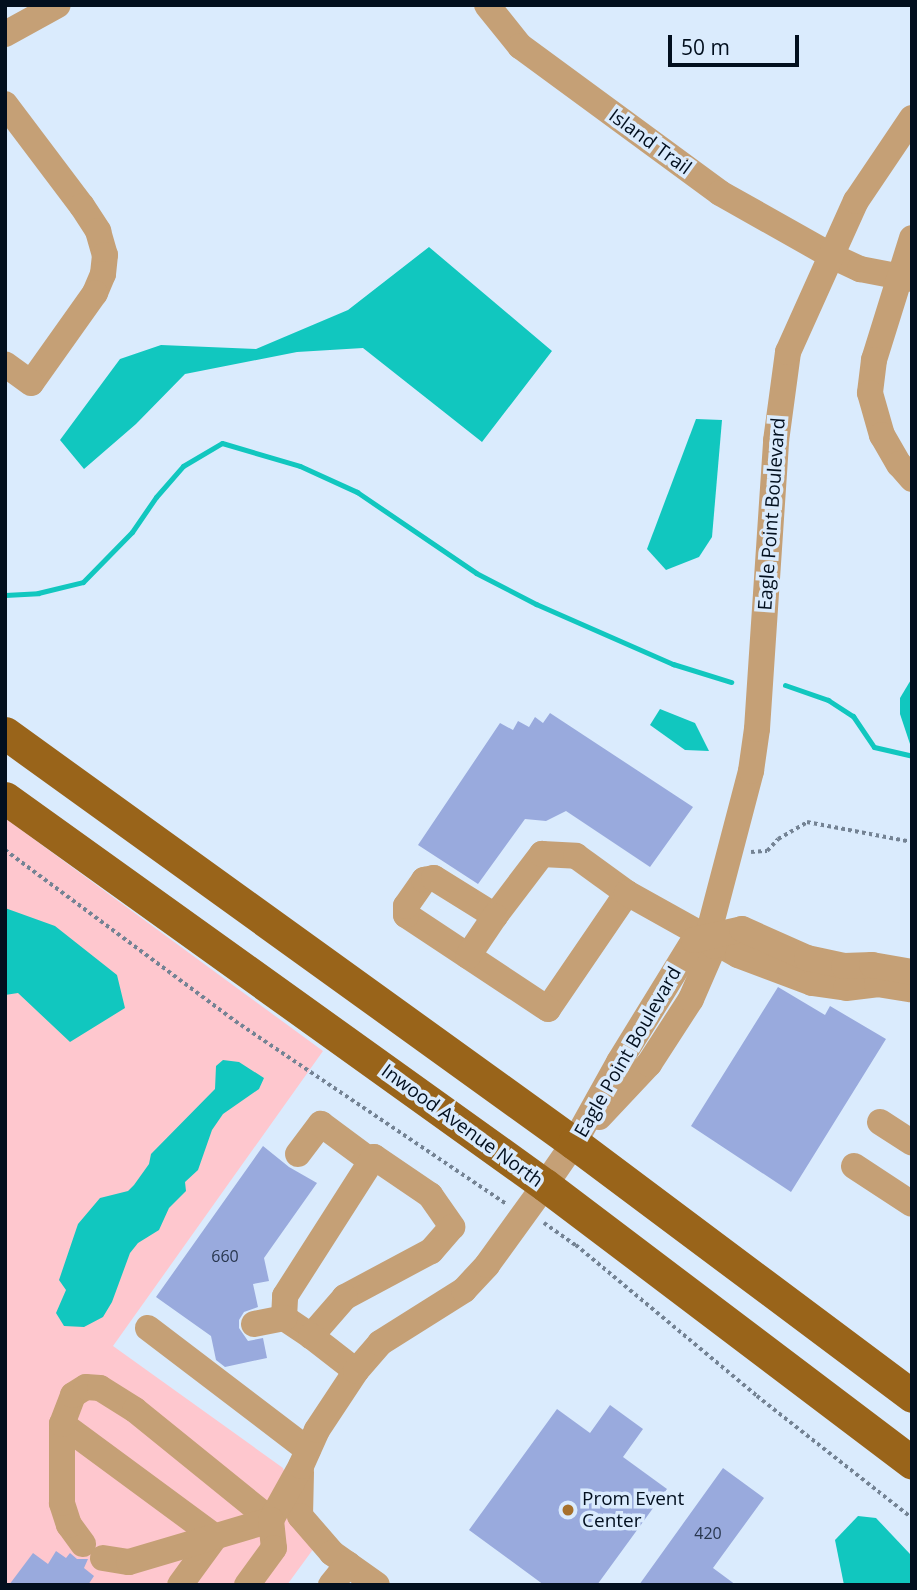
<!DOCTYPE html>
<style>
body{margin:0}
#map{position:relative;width:917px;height:1590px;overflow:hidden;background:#daebfd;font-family:"Open Sans",sans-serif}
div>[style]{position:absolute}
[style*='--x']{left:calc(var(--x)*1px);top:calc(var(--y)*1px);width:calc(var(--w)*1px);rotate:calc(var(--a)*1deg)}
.green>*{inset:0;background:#fec7ce}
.water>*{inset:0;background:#11c7bf}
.stream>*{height:5px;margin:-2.5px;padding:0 2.5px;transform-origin:2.5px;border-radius:2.5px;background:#11c7bf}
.building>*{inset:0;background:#9ad}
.path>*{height:3.5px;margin-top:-1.75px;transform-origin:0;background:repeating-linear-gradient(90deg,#748394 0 3.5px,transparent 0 7px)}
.minor>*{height:26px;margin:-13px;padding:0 13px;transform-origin:13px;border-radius:13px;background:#c5a076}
.major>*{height:33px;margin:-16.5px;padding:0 16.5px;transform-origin:16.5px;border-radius:16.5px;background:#99641a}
.dots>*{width:19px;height:19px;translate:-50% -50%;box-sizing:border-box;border:4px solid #daebfd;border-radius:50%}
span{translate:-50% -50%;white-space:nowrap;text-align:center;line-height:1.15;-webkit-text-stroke:7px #daebfd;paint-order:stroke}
.number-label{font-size:16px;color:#28364e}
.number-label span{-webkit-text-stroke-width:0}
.street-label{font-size:19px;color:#020f1e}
.poi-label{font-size:19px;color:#020f1e}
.left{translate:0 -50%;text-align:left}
.frame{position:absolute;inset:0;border:7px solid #020f1e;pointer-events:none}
.scale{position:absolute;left:668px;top:35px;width:131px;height:32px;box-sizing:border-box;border:4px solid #020f1e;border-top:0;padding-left:9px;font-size:21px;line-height:24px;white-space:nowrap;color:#020f1e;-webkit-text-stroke:5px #daebfd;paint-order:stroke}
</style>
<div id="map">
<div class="green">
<i style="clip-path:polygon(5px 818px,323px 1051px,113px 1346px,283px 1468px,314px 1548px,287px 1585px,5px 1585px)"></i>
</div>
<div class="water">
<i style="clip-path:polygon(429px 247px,552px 351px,482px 442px,363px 348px,297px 352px,185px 374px,136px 424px,84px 469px,60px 440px,120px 359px,161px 345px,256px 349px,348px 310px)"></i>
<i style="clip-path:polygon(696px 419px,722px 420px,712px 537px,699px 557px,666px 570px,647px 549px)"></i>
<i style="clip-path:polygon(912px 678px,912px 750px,900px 714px,900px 698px)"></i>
<i style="clip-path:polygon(660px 709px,695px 723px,709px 751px,685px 750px,650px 725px)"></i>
<i style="clip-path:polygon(5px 908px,55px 926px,117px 975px,125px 1008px,70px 1042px,18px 993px,5px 995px)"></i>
<i style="clip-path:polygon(223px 1060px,239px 1062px,264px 1078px,259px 1089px,223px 1114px,212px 1130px,198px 1170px,185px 1182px,186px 1191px,169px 1208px,159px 1230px,138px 1243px,130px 1253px,112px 1302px,103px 1317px,84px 1327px,64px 1326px,56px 1313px,66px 1290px,59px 1280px,78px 1224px,100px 1198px,128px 1191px,134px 1185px,149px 1164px,151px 1154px,215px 1089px,216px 1066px)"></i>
<i style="clip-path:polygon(858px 1516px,876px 1518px,910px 1554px,912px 1585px,844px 1585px,835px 1540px)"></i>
</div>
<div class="stream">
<i style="--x:5;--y:595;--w:33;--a:-3"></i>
<i style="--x:38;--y:593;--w:46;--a:-13.7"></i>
<i style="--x:83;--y:582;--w:70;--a:-45.6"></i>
<i style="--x:132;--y:532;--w:42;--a:-55.6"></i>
<i style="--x:156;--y:497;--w:41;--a:-48.9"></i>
<i style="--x:183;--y:466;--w:45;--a:-30.5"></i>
<i style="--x:222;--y:443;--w:81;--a:16.4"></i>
<i style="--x:300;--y:466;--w:63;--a:24.5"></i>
<i style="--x:357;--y:492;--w:144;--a:34.2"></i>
<i style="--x:476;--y:573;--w:68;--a:27.3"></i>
<i style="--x:536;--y:604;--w:150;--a:23.7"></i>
<i style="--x:673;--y:664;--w:61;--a:17.2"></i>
<i style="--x:785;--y:685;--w:46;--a:19.2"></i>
<i style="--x:828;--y:700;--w:30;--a:33"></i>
<i style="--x:853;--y:716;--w:37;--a:56"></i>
<i style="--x:874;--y:747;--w:39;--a:13"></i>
</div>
<div class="building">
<i style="clip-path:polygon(550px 713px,693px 807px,650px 867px,566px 811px,546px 821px,525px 819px,478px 884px,418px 845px,500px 723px,513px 730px,518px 721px,529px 727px,535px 717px,543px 723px)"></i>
<i style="clip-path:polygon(778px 987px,825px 1015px,830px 1006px,886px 1039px,791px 1192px,691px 1126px)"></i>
<i style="clip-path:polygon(263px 1146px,289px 1167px,317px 1183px,264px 1258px,269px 1281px,253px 1284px,258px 1307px,244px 1312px,239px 1320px,239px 1328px,248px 1341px,263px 1338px,267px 1358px,225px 1367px,216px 1360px,211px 1336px,156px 1297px)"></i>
<i style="clip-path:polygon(610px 1405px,643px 1429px,623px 1457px,667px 1489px,597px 1585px,544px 1585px,469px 1530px,557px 1409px,590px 1433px)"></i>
<i style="clip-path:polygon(723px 1468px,764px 1498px,713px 1568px,736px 1585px,639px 1585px)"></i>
<i style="clip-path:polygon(56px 1551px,66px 1558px,70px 1553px,77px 1559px,88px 1559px,84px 1568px,94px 1576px,88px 1585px,9px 1585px,33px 1553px,48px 1564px)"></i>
</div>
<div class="path">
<i style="--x:5;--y:850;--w:294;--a:36.6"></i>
<i style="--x:241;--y:1025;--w:320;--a:34"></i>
<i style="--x:751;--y:852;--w:16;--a:-4"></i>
<i style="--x:767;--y:851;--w:16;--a:-47"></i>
<i style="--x:778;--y:839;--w:34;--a:-30"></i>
<i style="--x:807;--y:822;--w:107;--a:10.8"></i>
<i style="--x:544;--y:1223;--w:39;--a:35"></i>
<i style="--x:576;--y:1245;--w:236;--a:39.8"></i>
<i style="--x:757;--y:1396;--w:197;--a:38.2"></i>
</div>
<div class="minor">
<i style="--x:487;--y:5;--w:53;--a:51.2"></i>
<i style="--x:520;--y:46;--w:248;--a:36.3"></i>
<i style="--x:720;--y:193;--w:129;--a:29.4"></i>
<i style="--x:832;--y:256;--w:31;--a:25"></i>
<i style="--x:860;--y:269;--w:53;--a:10.9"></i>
<i style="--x:5;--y:34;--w:60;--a:-28.7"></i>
<i style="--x:5;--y:104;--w:128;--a:53"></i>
<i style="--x:82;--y:206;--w:30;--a:57"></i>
<i style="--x:98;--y:231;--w:25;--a:74"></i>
<i style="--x:105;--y:255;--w:19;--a:96"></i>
<i style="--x:103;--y:274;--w:21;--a:113"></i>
<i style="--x:95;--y:293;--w:110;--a:125.4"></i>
<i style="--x:31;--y:383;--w:32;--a:-144"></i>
<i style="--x:912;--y:238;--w:128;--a:107.3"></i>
<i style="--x:874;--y:360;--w:33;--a:97"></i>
<i style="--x:870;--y:393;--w:44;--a:74.1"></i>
<i style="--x:882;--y:435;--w:34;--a:60"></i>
<i style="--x:899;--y:464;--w:20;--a:49"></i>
<i style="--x:627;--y:893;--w:140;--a:124.3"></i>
<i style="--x:548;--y:1009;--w:170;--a:-146.5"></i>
<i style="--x:406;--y:915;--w:9;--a:-90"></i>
<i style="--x:406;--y:906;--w:32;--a:-55"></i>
<i style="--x:424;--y:880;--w:10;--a:-11"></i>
<i style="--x:434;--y:878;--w:72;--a:31.9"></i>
<i style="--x:495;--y:916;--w:78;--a:-52.8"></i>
<i style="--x:542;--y:854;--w:34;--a:3"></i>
<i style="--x:576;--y:856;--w:63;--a:36"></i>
<i style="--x:627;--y:893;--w:127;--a:29.2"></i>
<i style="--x:738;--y:955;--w:79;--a:20.7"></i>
<i style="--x:812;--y:983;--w:34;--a:8"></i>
<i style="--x:846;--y:988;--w:31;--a:-7"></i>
<i style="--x:877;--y:984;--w:33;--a:9"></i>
<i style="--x:468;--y:956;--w:48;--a:-56"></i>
<i style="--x:599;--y:1117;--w:73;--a:-46.7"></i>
<i style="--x:649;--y:1064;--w:77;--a:-57.1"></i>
<i style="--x:691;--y:999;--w:58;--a:-66.5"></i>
<i style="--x:714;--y:946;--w:13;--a:-119"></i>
<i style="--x:708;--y:935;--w:170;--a:-75.3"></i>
<i style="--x:751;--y:771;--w:42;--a:-81.9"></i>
<i style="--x:757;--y:729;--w:289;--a:-86.2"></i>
<i style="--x:776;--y:441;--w:90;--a:-82.3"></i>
<i style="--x:788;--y:352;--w:166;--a:-65.8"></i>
<i style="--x:856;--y:201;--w:100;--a:-56"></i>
<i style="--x:880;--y:1122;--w:38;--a:33"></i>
<i style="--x:298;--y:1154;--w:38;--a:-53"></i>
<i style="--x:321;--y:1124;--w:62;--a:36.5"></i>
<i style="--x:374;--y:1157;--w:68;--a:34.2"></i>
<i style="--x:430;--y:1195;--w:39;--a:55"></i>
<i style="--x:452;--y:1227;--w:32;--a:131"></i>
<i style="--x:431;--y:1251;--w:98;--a:151.9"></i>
<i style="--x:345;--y:1297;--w:52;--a:131.1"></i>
<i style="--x:311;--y:1336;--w:32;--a:-146"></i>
<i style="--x:284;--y:1318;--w:22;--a:-87"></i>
<i style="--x:285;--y:1296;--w:165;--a:-57.4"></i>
<i style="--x:854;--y:1166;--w:69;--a:33.2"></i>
<i style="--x:254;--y:1324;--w:31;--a:-11"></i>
<i style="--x:148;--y:1328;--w:201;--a:37.3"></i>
<i style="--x:311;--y:1336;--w:57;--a:37.9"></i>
<i style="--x:62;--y:1424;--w:190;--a:36.4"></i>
<i style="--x:215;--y:1537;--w:59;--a:126.1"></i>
<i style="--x:301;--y:1472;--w:44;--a:91.3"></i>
<i style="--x:300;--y:1516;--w:49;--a:49.1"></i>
<i style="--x:332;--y:1553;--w:55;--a:35.4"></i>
<i style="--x:83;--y:1544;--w:24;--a:-126"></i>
<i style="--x:69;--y:1525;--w:23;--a:-108"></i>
<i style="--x:62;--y:1503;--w:79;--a:-90"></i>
<i style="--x:62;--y:1424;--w:31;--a:-69"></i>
<i style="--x:73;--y:1395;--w:15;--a:-32"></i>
<i style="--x:86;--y:1387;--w:14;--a:4"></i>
<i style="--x:100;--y:1388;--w:41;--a:32.2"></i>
<i style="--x:135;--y:1410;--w:175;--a:39"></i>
<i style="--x:271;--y:1520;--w:62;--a:-60.9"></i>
<i style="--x:301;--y:1466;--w:39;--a:-66"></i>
<i style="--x:317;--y:1430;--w:71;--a:-56.5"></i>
<i style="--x:356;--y:1371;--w:37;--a:-49"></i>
<i style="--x:380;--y:1343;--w:99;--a:-32.2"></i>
<i style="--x:464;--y:1290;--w:34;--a:-47"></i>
<i style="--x:487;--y:1265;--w:99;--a:-54.1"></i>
<i style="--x:545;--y:1185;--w:51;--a:-55.4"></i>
<i style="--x:574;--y:1143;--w:93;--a:-60.9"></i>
<i style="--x:619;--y:1062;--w:143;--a:-58.4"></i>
<i style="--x:694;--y:940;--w:49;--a:-12.9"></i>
<i style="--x:742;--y:929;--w:71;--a:24"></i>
<i style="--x:807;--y:958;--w:38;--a:12"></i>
<i style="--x:844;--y:966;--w:28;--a:-2"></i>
<i style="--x:872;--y:965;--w:41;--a:9.9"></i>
<i style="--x:103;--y:1558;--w:26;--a:9"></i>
<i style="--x:129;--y:1562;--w:148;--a:-16.5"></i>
<i style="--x:271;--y:1520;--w:28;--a:84"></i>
<i style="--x:274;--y:1548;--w:46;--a:126.1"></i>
<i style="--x:331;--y:1585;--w:27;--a:-51"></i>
</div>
<div class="major">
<i style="--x:5;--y:733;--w:701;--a:35.78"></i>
<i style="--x:574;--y:1143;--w:422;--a:36.8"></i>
<i style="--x:5;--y:798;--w:664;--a:35.63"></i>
<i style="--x:545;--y:1185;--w:460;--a:37.1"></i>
</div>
<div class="dots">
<i style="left:568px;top:1510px;background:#a7712b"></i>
</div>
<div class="number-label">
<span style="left:225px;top:1256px">660</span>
<span style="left:708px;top:1533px">420</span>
</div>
<div class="street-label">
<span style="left:650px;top:142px;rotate:36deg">Island Trail</span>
<span style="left:772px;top:514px;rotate:-86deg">Eagle Point Boulevard</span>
<span style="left:628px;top:1052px;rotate:-60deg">Eagle Point Boulevard</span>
<span style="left:462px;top:1126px;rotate:36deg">Inwood Avenue North</span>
</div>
<div class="poi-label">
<span class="left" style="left:582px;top:1510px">Prom Event<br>Center</span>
</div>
<div class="frame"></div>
<div class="scale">50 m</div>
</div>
